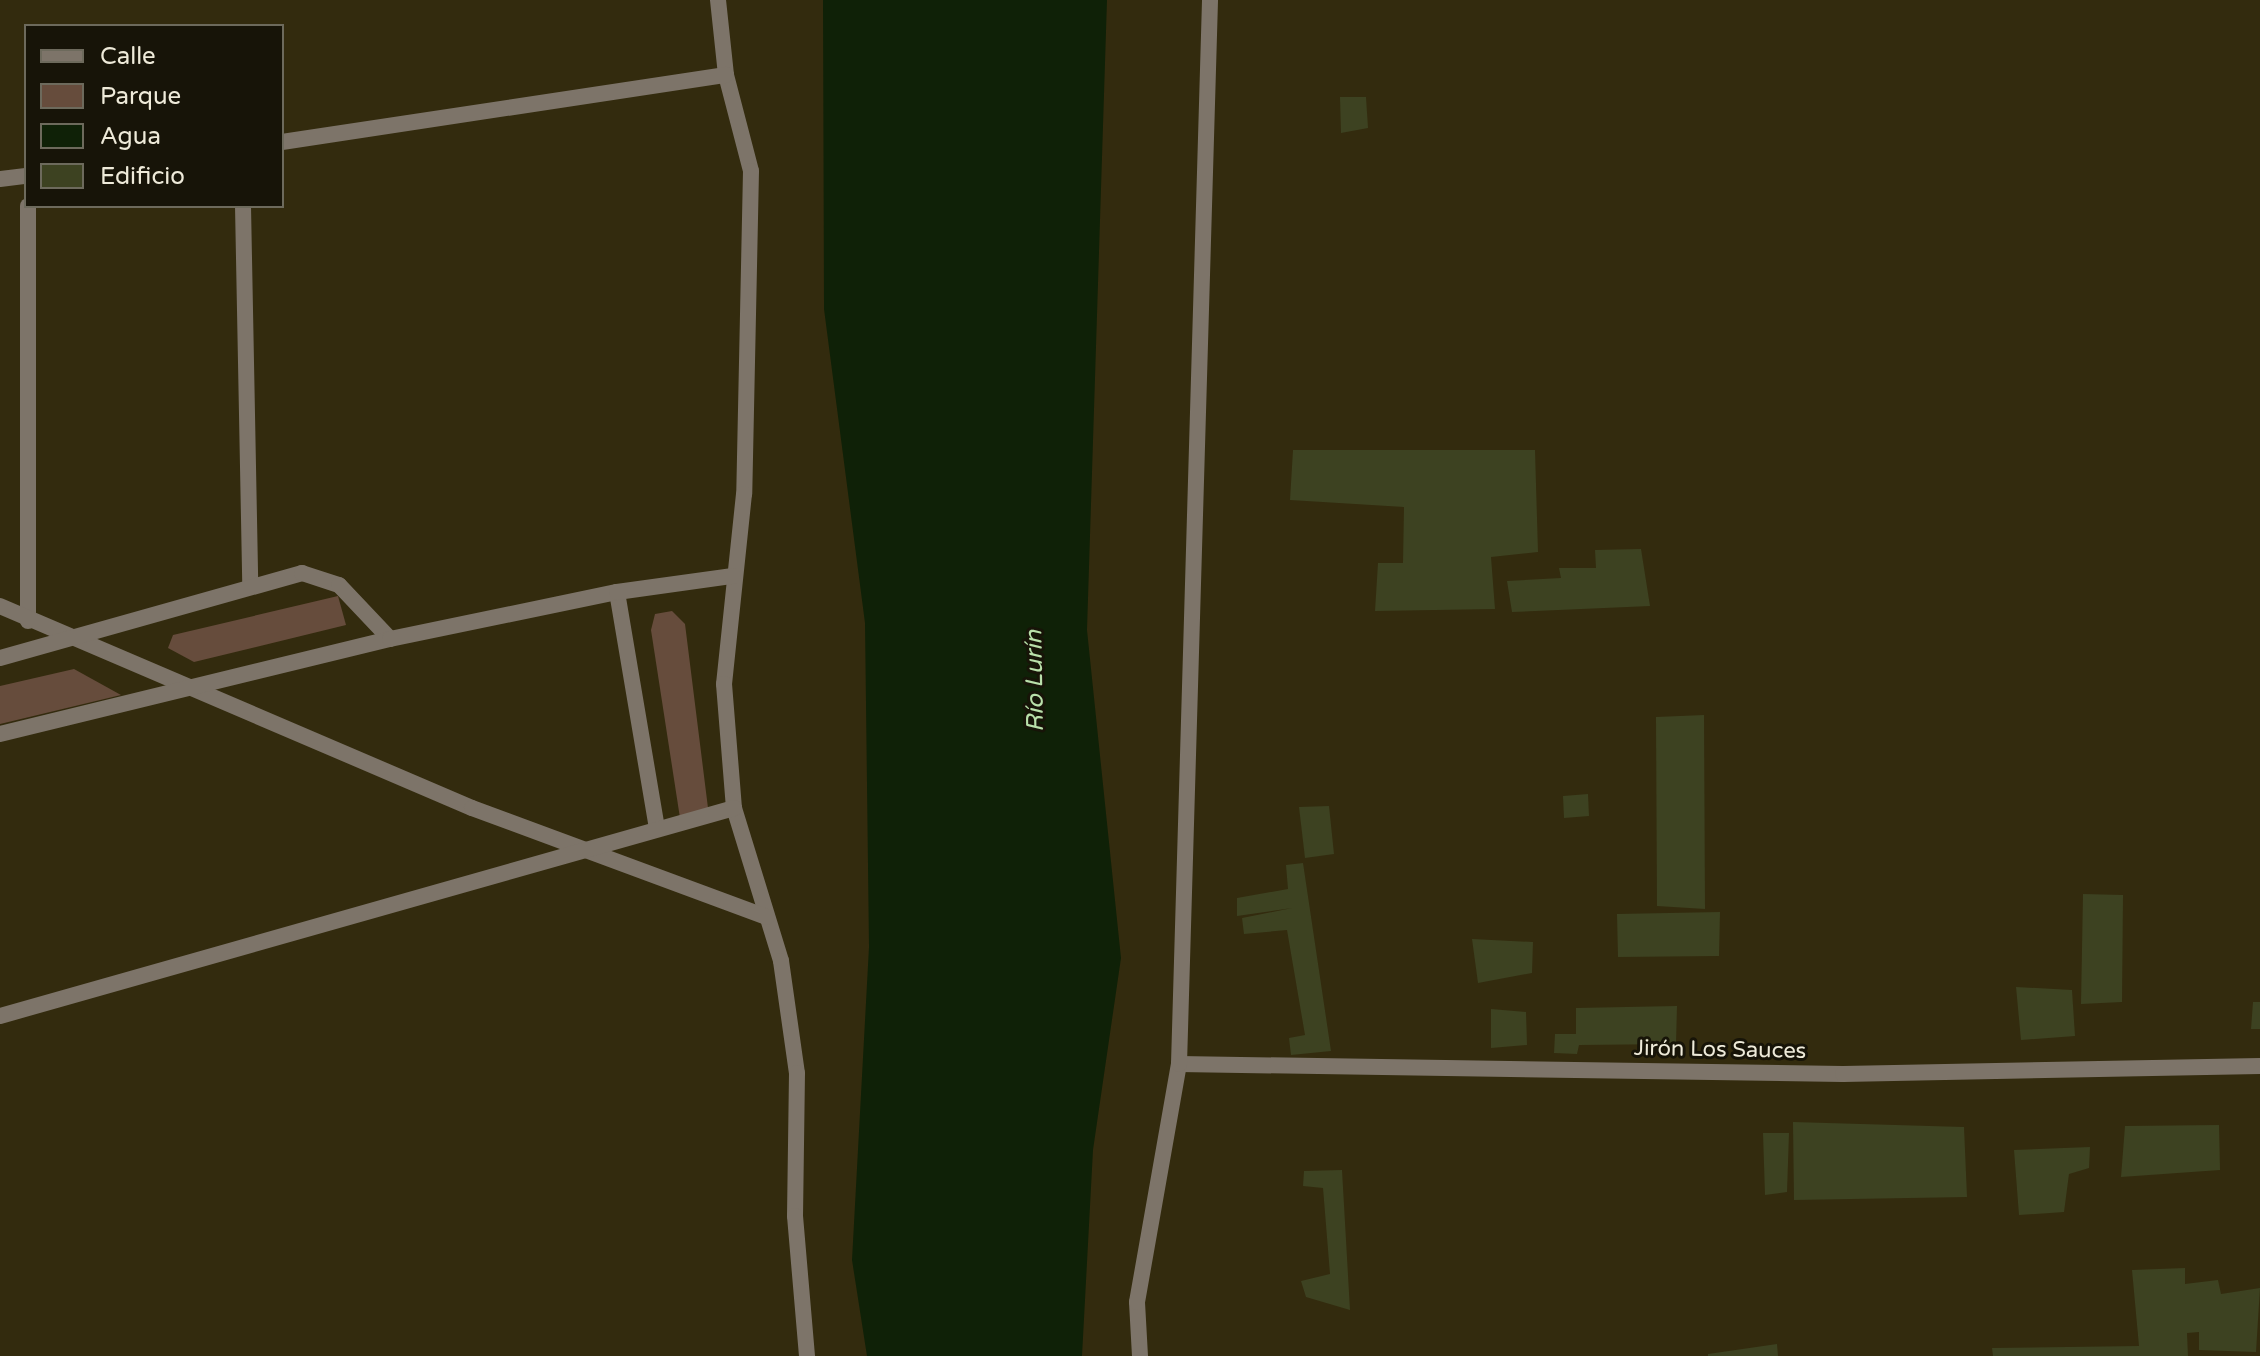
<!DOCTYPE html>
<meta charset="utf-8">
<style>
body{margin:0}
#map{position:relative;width:2260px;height:1356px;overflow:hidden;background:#332b0e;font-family:"Varela Round",sans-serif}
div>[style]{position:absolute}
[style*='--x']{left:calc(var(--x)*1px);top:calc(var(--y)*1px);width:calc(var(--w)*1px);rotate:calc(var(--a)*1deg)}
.green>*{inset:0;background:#664c3c}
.water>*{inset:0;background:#0f2107}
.building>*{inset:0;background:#3d4221}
.street>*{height:16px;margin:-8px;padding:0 8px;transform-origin:8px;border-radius:8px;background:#7d7469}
span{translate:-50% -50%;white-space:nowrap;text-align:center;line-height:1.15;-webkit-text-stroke:6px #171408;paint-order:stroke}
.street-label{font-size:22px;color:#eeead9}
.water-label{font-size:24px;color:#b9e0aa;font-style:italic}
.legend{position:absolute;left:24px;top:24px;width:260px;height:184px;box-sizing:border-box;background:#171408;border:2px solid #6d6a5c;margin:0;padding:10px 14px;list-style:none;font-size:24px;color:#eeead9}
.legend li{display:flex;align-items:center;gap:16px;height:40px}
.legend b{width:40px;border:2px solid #6d6a5c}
</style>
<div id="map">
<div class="green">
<i style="clip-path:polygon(338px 596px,346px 625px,194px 662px,168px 648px,173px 635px)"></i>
<i style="clip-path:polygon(672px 611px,685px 624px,708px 808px,680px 818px,651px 630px,655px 614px)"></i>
<i style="clip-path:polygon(74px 669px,121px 695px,0 724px,0 686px)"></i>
</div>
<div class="water">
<i style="clip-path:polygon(823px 0,1107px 0,1087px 630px,1121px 958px,1093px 1150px,1082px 1356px,867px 1356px,852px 1260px,869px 947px,865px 623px,824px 309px)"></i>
</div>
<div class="building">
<i style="clip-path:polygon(1340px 97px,1366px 97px,1368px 128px,1341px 133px)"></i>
<i style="clip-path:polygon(1293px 450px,1535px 450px,1538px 552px,1491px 557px,1495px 609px,1375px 611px,1378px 563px,1403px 563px,1404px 507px,1290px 500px)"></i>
<i style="clip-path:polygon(1641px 549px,1650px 606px,1512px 612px,1507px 581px,1561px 578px,1559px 568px,1596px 568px,1595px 550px)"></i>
<i style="clip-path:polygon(1704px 715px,1705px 909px,1657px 906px,1656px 717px)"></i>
<i style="clip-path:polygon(1588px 794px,1589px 816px,1564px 818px,1563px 796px)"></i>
<i style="clip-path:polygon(1329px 806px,1334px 854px,1305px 858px,1299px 807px)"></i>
<i style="clip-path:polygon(1303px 863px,1331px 1051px,1291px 1055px,1289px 1038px,1305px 1035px,1287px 930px,1244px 934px,1242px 918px,1292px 908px,1237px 916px,1237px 898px,1288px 889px,1286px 865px)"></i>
<i style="clip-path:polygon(2083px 894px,2123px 895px,2122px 1002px,2081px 1004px)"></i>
<i style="clip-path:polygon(1720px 912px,1719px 956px,1618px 957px,1617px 914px)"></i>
<i style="clip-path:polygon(1472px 939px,1533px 942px,1532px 973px,1478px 983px)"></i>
<i style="clip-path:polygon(2016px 987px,2072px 990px,2075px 1036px,2021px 1040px)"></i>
<i style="clip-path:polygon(2253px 1002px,2260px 1002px,2260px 1029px,2251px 1029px)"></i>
<i style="clip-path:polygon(1677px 1006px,1676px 1044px,1579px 1045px,1577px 1054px,1554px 1053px,1555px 1034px,1576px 1034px,1576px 1008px)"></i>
<i style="clip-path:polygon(1491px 1009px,1526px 1012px,1527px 1045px,1491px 1048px)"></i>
<i style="clip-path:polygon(1793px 1122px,1964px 1127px,1967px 1197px,1794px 1200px)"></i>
<i style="clip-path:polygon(2219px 1125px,2220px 1170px,2121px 1177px,2125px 1126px)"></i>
<i style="clip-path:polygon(1763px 1133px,1789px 1133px,1787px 1192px,1765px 1195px)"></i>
<i style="clip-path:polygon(2090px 1147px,2089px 1168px,2069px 1174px,2064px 1212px,2019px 1215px,2014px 1150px)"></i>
<i style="clip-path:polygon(1342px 1170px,1350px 1310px,1306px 1297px,1301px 1281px,1330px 1274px,1323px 1188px,1303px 1186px,1304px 1171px)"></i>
<i style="clip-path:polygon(2185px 1268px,2185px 1284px,2218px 1280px,2221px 1294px,2260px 1288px,2256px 1352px,2199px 1350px,2199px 1332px,2187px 1333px,2188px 1356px,1993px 1356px,1992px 1348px,2139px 1346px,2132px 1270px)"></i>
<i style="clip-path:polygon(1777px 1344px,1778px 1356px,1708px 1356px,1708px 1354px)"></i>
</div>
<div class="street">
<i style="--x:718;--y:0;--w:75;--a:83.9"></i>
<i style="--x:726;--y:75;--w:99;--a:75.4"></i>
<i style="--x:751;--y:171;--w:323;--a:91.2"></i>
<i style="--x:744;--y:494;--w:191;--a:96"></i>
<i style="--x:724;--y:684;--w:124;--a:85.4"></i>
<i style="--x:734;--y:808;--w:160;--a:72.9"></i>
<i style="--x:781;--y:961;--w:113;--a:81.9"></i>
<i style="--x:797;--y:1073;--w:143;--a:90.8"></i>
<i style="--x:795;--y:1216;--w:141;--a:85.1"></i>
<i style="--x:282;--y:142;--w:449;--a:-8.6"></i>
<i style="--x:0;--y:179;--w:26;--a:-7"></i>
<i style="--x:28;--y:206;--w:415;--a:90"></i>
<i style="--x:243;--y:206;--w:380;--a:88.9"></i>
<i style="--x:617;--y:592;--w:239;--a:80.4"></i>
<i style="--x:0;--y:606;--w:513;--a:23.17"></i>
<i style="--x:472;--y:808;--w:314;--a:20.3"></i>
<i style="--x:0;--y:658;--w:314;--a:-15.7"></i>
<i style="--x:302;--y:573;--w:39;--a:18"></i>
<i style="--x:339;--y:585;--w:74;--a:46.6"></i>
<i style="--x:0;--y:734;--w:401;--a:-13.7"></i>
<i style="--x:390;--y:639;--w:232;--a:-11.7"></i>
<i style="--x:617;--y:592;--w:117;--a:-7.9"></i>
<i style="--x:0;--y:1016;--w:763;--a:-15.82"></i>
<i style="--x:1179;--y:1064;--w:664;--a:0.86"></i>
<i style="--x:1843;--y:1074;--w:417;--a:-1.1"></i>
<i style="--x:1140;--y:1356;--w:54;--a:-93.2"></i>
<i style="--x:1137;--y:1302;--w:242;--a:-80"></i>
<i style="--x:1179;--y:1064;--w:1064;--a:-88.33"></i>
</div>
<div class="street-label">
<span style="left:1720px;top:1050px;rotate:1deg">Jirón Los Sauces</span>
</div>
<div class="water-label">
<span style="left:1035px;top:681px;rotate:-91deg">Río Lurín</span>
</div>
<ul class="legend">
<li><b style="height:10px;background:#7d7469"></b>Calle</li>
<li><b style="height:22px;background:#664c3c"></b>Parque</li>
<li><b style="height:22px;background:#0f2107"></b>Agua</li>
<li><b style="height:22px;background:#3d4221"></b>Edificio</li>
</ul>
</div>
